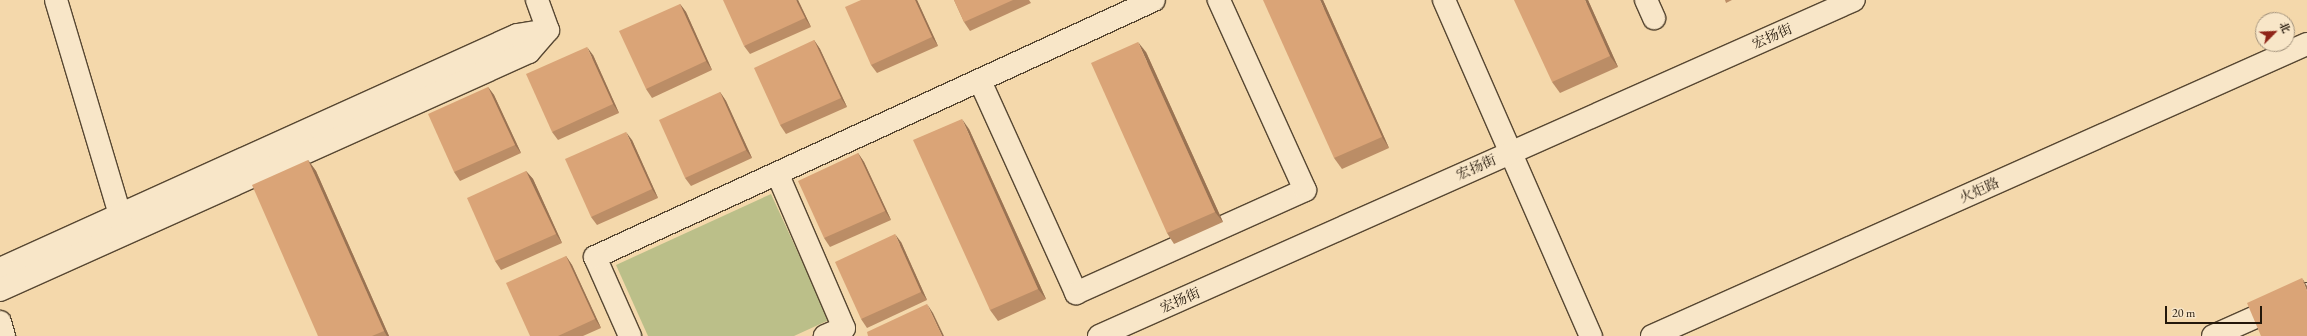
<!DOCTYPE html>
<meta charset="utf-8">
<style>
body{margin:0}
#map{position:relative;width:2307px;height:336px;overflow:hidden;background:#f4d8ab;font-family:"EB Garamond","Noto Serif SC",serif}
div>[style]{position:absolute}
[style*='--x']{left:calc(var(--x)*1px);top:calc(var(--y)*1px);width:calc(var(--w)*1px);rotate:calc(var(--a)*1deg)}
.green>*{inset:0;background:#bbbf89}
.roads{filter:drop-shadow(1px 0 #574732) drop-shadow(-1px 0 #574732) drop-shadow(0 1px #574732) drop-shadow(0 -1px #574732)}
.minor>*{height:22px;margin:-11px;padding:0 11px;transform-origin:11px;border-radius:11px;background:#f8e6c8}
.wall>*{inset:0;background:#bb8d66}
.shaded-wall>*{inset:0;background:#997353}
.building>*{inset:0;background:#daa477}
span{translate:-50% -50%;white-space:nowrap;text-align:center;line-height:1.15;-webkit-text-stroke:3.5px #f8e6c8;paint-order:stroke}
.street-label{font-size:14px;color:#23170a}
.north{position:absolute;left:2255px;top:12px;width:40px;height:40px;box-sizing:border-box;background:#f8e6c8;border:1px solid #a3937c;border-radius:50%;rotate:66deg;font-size:11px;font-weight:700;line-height:16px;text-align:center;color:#23170a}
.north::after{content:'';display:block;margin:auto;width:14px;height:18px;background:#8f2418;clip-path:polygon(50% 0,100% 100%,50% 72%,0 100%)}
.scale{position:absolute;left:2165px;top:306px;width:97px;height:18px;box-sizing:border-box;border:2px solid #23170a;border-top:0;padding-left:5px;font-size:12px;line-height:14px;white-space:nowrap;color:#23170a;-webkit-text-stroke:3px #f8e6c8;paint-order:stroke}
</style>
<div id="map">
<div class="green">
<i style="clip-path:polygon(771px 194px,829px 320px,794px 336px,648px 336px,616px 265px)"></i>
</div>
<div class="roads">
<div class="minor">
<i style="--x:56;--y:0;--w:224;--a:73.4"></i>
<i style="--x:120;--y:215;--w:15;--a:94"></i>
<i style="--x:537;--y:0;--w:32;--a:70"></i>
<i style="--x:1444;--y:0;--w:367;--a:66.4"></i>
<i style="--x:1646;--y:0;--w:20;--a:66"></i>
<i style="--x:980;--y:81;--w:233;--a:65.6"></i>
<i style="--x:1076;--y:293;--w:251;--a:-24.2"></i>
<i style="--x:1305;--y:190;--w:209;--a:-114.4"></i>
<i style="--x:778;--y:175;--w:167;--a:66.7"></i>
<i style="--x:844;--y:328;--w:21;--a:157"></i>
<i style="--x:0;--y:269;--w:567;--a:-24.35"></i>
<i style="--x:517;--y:35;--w:31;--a:-9"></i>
<i style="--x:0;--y:290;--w:580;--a:-24.22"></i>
<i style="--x:529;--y:52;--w:29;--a:-49"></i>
<i style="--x:0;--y:322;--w:15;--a:74"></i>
<i style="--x:630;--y:336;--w:86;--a:-113.9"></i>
<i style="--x:595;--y:257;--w:615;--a:-24.69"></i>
<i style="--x:1099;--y:336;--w:826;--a:-23.99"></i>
<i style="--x:1652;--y:336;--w:717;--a:-24.03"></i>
<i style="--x:2213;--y:336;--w:103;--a:-24.1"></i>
</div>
</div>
<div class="wall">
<i style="clip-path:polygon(798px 0,811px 27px,750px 54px,744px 46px)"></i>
<i style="clip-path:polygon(861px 0,917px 0,938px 46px,877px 73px,871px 65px)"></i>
<i style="clip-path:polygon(954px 0,1029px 0,1031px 3px,970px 31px,964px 22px)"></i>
<i style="clip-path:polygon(1323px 0,1389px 148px,1342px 169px,1334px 158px)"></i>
<i style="clip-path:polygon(1588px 0,1618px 67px,1560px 93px,1552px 82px)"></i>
<i style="clip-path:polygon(1725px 0,1732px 0,1726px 3px)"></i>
<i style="clip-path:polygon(680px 4px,686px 12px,712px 70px,652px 98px,646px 89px)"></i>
<i style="clip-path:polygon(814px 40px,820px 49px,847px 107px,786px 134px,780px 125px)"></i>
<i style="clip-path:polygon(1146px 52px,1223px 222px,1174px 244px,1167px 233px)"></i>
<i style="clip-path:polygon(593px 55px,619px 113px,558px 140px,552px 132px)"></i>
<i style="clip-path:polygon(488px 87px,494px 95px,521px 153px,460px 181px,454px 172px)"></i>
<i style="clip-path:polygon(720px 92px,726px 101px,752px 158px,691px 186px,685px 178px)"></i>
<i style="clip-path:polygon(969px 129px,1046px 299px,998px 321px,990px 310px)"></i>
<i style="clip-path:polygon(632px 140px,658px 198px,597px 225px,591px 217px)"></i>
<i style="clip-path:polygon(858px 153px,864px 162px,891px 220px,830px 247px,824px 238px)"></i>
<i style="clip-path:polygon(308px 160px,316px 171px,389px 336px,318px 336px)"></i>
<i style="clip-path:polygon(526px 171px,533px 179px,562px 243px,501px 270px,495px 261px)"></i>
<i style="clip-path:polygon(901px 242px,927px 300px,867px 328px,861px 319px)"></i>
<i style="clip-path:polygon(566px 256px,572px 265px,601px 328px,583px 336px,530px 336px)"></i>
</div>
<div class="shaded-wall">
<i style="clip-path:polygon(796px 0,798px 0,811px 27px,805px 18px)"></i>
<i style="clip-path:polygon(915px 0,917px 0,938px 46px,932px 37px)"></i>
<i style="clip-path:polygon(1320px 0,1323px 0,1389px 148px,1382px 137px)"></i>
<i style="clip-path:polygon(1585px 0,1588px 0,1618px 67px,1610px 56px)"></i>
<i style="clip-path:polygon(680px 4px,686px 12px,712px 70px,706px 61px)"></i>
<i style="clip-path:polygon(814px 40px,820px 49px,847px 107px,841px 98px)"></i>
<i style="clip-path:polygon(1138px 42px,1146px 52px,1223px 222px,1215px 212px)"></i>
<i style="clip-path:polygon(587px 47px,593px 55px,619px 113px,613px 104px)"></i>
<i style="clip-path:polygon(488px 87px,494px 95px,521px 153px,515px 145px)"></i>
<i style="clip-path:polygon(720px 92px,726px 101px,752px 158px,746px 150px)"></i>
<i style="clip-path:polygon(962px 119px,969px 129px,1046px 299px,1038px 289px)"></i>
<i style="clip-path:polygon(626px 132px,632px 140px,658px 198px,652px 189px)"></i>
<i style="clip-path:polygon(858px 153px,864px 162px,891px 220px,885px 211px)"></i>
<i style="clip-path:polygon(308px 160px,316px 171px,389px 336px,387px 336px,384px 331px)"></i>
<i style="clip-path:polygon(526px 171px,533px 179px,562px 243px,556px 234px)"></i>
<i style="clip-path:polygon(895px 234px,901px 242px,927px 300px,921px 292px)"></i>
<i style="clip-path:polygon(566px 256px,572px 265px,601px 328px,595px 319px)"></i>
<i style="clip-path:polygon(2302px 278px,2307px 286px,2307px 291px)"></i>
<i style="clip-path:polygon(927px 304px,933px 313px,944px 336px,942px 336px)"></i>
</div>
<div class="building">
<i style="clip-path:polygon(723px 0,796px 0,805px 18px,744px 46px)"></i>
<i style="clip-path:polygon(861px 0,915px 0,932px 37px,871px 65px,845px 7px)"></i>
<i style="clip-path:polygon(954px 0,1013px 0,964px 22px)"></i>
<i style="clip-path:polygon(1263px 0,1320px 0,1382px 137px,1334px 158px)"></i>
<i style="clip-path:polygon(1514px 0,1585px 0,1610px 56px,1552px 82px)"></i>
<i style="clip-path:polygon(680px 4px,706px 61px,646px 89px,619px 31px)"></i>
<i style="clip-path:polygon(814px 40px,841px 98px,780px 125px,754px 68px)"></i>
<i style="clip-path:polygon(1138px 42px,1215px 212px,1167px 233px,1091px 63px)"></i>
<i style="clip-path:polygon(587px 47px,613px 104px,552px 132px,526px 74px)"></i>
<i style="clip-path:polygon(488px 87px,515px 145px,454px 172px,428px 114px)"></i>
<i style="clip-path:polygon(720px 92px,746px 150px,685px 178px,659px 120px)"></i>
<i style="clip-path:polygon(962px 119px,1038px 289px,990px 310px,913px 140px)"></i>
<i style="clip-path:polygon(626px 132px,652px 189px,591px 217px,565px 159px)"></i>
<i style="clip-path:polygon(858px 153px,885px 211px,824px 238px,798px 181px)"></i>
<i style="clip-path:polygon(308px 160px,384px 331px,372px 336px,318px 336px,252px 185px)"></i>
<i style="clip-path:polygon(526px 171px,556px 234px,495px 261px,467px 198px)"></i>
<i style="clip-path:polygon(895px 234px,921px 292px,861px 319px,835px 262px)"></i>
<i style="clip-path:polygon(566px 256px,595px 319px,558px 336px,530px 336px,506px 283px)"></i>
<i style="clip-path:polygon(2302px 278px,2307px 291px,2307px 336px,2261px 336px,2247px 303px)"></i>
<i style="clip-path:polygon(927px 304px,942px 336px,868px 336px,867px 332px)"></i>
</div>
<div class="street-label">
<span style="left:1772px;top:36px;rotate:-24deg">宏扬街</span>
<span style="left:1476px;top:167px;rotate:-24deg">宏扬街</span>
<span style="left:1979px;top:190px;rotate:-24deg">火炬路</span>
<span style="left:1180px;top:300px;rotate:-24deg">宏扬街</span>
</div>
<div class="north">北</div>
<div class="scale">20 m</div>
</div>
